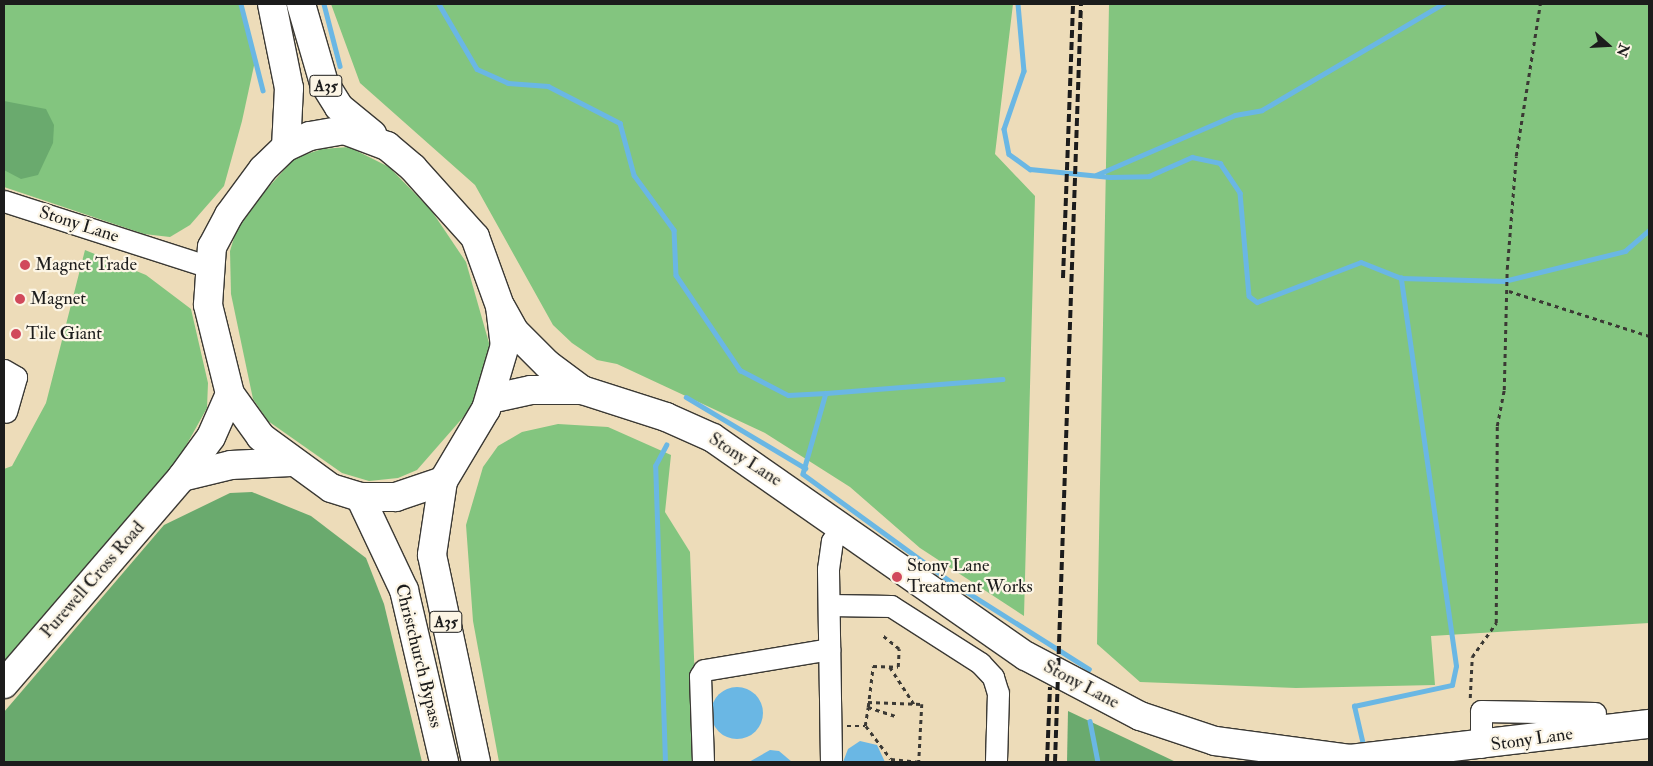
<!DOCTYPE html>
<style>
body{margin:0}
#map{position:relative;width:1653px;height:766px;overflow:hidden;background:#eddcb9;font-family:"IM FELL Double Pica",serif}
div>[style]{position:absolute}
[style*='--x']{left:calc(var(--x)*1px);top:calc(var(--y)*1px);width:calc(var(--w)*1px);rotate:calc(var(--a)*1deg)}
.green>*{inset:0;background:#83c57f}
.forest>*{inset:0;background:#6aaa6e}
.water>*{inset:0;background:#6ab7e4}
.round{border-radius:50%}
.stream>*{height:4.5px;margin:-2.25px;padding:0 2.25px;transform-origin:2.25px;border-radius:2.25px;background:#6ab7e4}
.path>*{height:2.5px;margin-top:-1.25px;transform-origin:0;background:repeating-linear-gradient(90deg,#3b3934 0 4px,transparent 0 8px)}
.roads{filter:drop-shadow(1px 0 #3b3934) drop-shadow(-1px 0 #3b3934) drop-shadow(0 1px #3b3934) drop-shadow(0 -1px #3b3934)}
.minor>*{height:21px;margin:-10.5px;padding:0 10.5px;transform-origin:10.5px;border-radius:10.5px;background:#fff}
.major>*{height:28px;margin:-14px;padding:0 14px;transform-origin:14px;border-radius:14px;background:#fff}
.rail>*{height:4px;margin-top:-2px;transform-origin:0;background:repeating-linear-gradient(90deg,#1c1c1c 0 8px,transparent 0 12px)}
.dots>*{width:14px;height:14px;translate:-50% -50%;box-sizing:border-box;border:2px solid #fcf5e5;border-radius:50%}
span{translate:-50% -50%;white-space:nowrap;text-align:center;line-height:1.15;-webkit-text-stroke:4.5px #fcf5e5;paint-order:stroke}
.shield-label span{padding:1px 4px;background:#fcf5e5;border:1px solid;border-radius:4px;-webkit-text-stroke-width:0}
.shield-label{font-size:16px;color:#1c1c1c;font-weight:700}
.street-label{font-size:18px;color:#1c1c1c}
.poi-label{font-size:18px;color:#1c1c1c}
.left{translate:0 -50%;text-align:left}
.frame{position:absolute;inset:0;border:5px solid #1c1c1c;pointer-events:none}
.north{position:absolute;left:1583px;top:20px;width:50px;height:50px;-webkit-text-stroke:4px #fcf5e5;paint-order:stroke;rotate:109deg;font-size:14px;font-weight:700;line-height:20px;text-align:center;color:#1c1c1c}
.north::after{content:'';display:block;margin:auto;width:18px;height:22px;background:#1c1c1c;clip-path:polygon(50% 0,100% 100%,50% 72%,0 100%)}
</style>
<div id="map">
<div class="green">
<i style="clip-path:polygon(4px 4px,242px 4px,255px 61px,242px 121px,224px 186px,190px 225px,170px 237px,144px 234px,4px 187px)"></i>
<i style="clip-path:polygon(331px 4px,1013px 4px,995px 154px,1035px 196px,1024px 616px,920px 548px,850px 487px,765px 433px,617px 364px,597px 360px,572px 343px,553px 325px,475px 185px,360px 83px)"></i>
<i style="clip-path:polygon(1109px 4px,1649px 4px,1649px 623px,1431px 636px,1435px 685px,1296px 688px,1140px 682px,1097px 644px)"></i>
<i style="clip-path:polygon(349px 147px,389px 167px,431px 210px,466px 262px,489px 343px,488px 375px,480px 398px,417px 470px,398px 478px,369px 481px,342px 473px,268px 421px,253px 399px,231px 294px,230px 251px,236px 231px,265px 191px,295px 158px,322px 149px)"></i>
<i style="clip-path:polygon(85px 250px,146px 275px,191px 309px,208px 383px,207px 408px,173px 469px,4px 665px,4px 469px,12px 466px,46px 403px)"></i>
<i style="clip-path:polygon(558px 424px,608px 427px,671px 455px,665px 512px,690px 552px,698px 762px,499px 762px,473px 621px,466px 525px,483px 467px,498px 446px,522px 432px)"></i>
</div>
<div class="forest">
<i style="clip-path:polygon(4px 101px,46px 109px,54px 125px,53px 143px,38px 175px,21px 179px,4px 170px)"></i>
<i style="clip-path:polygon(252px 492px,311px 516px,366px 558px,384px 604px,422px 762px,4px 762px,4px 712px,164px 525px,230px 493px)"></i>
<i style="clip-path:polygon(1068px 711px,1176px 762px,1067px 762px)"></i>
</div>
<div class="water">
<i class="round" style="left:711px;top:687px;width:52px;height:52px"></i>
<i style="clip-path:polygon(860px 741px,877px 745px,885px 762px,843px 762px,848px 749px)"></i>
<i style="clip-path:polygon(770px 750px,779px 751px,792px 762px,749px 762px)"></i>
</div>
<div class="stream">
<i style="--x:241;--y:4;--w:89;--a:75.7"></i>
<i style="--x:324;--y:4;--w:64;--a:75.5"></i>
<i style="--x:439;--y:4;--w:75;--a:59.7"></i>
<i style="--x:477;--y:69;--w:34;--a:24"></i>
<i style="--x:508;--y:83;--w:40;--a:4.3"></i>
<i style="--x:548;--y:86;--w:81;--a:27.2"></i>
<i style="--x:620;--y:123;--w:54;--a:74.9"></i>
<i style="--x:634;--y:175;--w:68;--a:54"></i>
<i style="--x:674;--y:230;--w:45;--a:87.5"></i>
<i style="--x:676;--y:275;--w:115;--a:56"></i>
<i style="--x:740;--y:370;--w:54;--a:27.5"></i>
<i style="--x:788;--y:395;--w:38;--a:-3"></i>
<i style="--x:826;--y:393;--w:84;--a:105.9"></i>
<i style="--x:803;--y:474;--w:183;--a:36.1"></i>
<i style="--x:951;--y:582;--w:163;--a:32.2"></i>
<i style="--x:1018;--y:4;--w:67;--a:84.9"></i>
<i style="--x:1024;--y:71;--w:61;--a:109"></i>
<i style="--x:1004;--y:129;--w:25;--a:79"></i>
<i style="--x:1009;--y:154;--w:26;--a:36"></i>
<i style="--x:1030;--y:169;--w:80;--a:5.7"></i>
<i style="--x:1110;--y:177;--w:39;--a:-1"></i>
<i style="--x:1149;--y:176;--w:47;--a:-23.8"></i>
<i style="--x:1192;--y:157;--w:29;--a:12"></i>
<i style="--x:1220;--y:163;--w:36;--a:56"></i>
<i style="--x:1240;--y:193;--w:103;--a:85"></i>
<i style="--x:1249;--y:296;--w:10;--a:37"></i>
<i style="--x:1257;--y:302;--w:111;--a:-21"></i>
<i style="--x:1361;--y:262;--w:43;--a:21.8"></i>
<i style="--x:1401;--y:278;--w:103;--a:1.7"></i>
<i style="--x:1504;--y:281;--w:125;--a:-13.9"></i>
<i style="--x:1625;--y:251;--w:32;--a:-41"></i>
<i style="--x:1096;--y:175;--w:151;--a:-23.3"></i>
<i style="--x:1235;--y:115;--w:27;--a:-10"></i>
<i style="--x:1262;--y:110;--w:210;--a:-30.4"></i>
<i style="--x:826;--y:393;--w:177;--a:-4.5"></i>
<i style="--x:686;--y:397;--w:139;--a:30.8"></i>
<i style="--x:1090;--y:721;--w:42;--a:79"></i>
<i style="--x:1364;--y:749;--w:44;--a:-103.1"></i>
<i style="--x:1354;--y:706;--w:100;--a:-12.1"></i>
<i style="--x:1452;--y:685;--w:19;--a:-78"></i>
<i style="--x:1456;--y:666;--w:392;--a:-98.1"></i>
<i style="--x:665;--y:762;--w:296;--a:-91.9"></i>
<i style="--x:655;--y:466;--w:24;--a:-62"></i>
</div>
<div class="path">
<i style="--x:1509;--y:291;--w:147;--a:17.8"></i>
<i style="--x:890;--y:667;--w:44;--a:57"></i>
<i style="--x:1470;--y:698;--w:41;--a:-87.2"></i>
<i style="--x:1472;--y:657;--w:42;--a:-54.8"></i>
<i style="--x:1496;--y:623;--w:197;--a:-89.7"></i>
<i style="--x:1497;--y:426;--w:37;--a:-79"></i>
<i style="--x:1504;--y:390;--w:121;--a:-88.6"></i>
<i style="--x:1507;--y:269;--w:113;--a:-85.4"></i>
<i style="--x:1516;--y:156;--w:154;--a:-81"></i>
<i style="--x:868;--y:702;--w:54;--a:2.1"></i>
<i style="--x:922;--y:704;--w:58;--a:93"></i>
<i style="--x:868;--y:707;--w:41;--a:-83"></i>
<i style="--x:873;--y:666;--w:25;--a:2"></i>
<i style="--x:898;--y:667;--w:18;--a:-87"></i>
<i style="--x:899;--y:649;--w:21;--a:-141"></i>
<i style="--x:847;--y:726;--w:18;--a:0"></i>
<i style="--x:865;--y:726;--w:19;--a:-81"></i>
<i style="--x:868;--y:707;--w:29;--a:18"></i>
<i style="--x:866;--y:726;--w:41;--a:52.9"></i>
<i style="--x:891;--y:759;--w:27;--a:6"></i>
</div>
<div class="roads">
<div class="minor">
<i style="--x:4;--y:201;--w:216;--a:17.8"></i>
<i style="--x:4;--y:370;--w:14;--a:30"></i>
<i style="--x:16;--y:377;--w:36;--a:106"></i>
<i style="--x:829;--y:605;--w:62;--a:0.9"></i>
<i style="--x:891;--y:606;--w:106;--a:32.6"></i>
<i style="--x:980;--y:663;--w:19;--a:47"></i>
<i style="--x:993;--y:677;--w:17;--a:73"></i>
<i style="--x:998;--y:693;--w:69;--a:91.7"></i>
<i style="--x:1481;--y:747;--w:36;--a:-90"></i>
<i style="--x:1481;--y:711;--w:114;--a:1"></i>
<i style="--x:703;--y:762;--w:86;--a:-92"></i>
<i style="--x:700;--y:676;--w:7;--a:-56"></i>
<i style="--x:704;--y:670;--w:127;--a:-9.5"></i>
<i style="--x:831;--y:762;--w:193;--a:-90.9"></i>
<i style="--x:828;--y:569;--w:28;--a:-82"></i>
<i style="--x:832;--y:541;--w:16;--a:-55"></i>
</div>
<div class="major">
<i style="--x:272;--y:4;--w:86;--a:78.6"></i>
<i style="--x:289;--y:88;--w:59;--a:92.9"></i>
<i style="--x:301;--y:4;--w:82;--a:73.8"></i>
<i style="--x:324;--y:83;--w:28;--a:58"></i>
<i style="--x:339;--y:107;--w:43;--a:39.3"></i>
<i style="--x:502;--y:309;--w:25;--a:61"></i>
<i style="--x:514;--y:331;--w:47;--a:45"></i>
<i style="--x:547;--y:364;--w:44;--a:36.6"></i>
<i style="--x:490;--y:399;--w:42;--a:-12.4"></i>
<i style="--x:531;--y:390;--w:51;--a:0"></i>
<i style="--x:582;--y:390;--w:88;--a:17.8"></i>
<i style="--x:666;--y:417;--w:51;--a:24.1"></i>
<i style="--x:713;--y:438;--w:381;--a:34.9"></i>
<i style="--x:1026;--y:656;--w:129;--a:27.8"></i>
<i style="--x:1140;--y:716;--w:79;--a:18.4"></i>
<i style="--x:1215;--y:741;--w:136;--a:7.6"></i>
<i style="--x:1350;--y:759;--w:301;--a:-6.7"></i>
<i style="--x:182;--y:477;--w:50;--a:-13.8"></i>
<i style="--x:231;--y:465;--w:60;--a:-2.9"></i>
<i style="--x:443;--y:481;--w:50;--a:161.2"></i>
<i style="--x:396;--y:497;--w:36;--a:180"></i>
<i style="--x:360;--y:497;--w:30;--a:-163"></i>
<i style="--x:331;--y:488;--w:87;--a:-143.9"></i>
<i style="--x:261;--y:437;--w:53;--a:-125.8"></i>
<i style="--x:230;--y:394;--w:92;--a:-103.9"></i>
<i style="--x:208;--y:305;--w:58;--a:-86.1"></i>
<i style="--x:212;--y:247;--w:36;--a:-62"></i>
<i style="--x:229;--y:215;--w:57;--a:-53.5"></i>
<i style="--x:263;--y:169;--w:32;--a:-44"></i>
<i style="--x:286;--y:147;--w:26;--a:-25"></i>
<i style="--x:310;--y:136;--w:35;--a:-10"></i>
<i style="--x:344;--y:130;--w:46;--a:20.4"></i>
<i style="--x:387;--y:146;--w:34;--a:40"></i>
<i style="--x:413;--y:168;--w:93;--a:48.1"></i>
<i style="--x:475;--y:237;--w:73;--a:70.1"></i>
<i style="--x:500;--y:306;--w:39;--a:83"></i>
<i style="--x:505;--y:345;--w:67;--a:106.5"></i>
<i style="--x:486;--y:409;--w:84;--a:120.8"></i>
<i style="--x:443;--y:481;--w:75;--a:98.5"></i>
<i style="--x:432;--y:555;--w:212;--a:78"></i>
<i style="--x:360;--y:497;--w:103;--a:64.7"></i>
<i style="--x:404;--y:590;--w:177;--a:76.9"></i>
<i style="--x:4;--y:684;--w:273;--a:-49.3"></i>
<i style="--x:182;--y:477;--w:49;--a:-54.1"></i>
<i style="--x:211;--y:437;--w:47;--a:-66.2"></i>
</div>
</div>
<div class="rail">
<i style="--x:1063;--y:278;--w:274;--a:-87.9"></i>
<i style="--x:1047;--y:762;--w:75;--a:-87.7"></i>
<i style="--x:1055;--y:762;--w:758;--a:-88.04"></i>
</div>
<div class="dots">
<i style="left:25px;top:265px;background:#d1495b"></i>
<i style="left:20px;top:299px;background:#d1495b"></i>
<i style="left:16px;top:334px;background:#d1495b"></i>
<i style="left:897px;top:577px;background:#d1495b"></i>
</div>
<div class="shield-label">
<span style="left:326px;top:86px">A35</span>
<span style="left:446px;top:622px">A35</span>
</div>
<div class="street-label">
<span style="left:79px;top:225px;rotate:18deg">Stony Lane</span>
<span style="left:745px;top:460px;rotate:33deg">Stony Lane</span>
<span style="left:93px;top:580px;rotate:-49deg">Purewell Cross Road</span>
<span style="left:418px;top:656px;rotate:76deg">Christchurch Bypass</span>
<span style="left:1081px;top:685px;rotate:28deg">Stony Lane</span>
<span style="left:1532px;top:740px;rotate:-8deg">Stony Lane</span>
</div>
<div class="poi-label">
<span class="left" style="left:35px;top:265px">Magnet Trade</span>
<span class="left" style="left:30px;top:299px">Magnet</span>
<span class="left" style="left:26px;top:334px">Tile Giant</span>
<span class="left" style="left:907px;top:577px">Stony Lane<br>Treatment Works</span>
</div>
<div class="frame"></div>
<div class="north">N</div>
</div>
